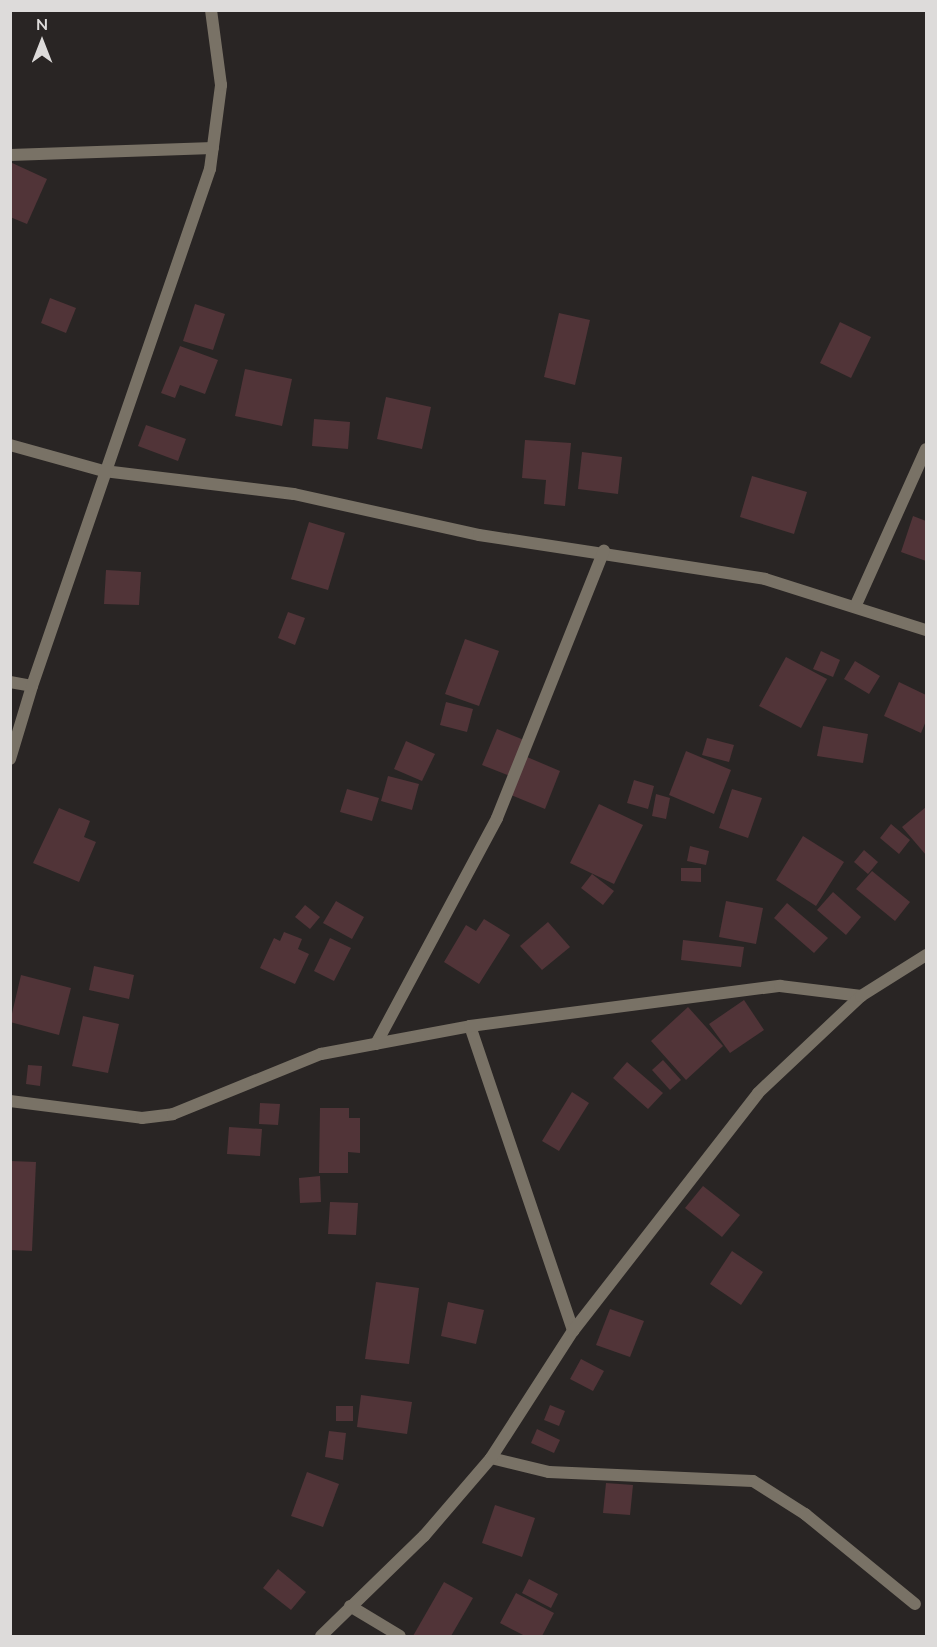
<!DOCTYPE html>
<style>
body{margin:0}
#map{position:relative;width:937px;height:1647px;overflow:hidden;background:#292524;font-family:Mulish,sans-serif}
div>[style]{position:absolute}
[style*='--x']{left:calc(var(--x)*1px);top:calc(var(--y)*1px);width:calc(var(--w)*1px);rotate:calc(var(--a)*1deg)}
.building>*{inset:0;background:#513438}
.minor>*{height:12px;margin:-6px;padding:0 6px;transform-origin:6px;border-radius:6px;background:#797266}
span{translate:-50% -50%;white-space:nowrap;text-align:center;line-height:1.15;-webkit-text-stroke:4.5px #292524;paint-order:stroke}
.frame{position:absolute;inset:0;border:12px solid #dddbda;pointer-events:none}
.north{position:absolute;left:12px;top:12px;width:60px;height:60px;-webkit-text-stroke:4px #292524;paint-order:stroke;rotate:0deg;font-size:16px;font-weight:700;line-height:24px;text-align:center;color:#dddbda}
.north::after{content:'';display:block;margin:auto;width:21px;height:27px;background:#dddbda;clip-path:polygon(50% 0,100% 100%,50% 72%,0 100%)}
</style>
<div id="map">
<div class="building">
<i style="clip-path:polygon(10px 162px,47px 179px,27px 224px,10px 217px)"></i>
<i style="clip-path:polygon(50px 298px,76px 308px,66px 333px,41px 323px)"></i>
<i style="clip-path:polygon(195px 304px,225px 314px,213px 350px,183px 341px)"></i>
<i style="clip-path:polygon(559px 313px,590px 320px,575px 385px,544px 377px)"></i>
<i style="clip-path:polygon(840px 322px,871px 337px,851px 378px,820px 363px)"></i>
<i style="clip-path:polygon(180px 346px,218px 360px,205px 394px,180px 385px,175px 398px,161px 393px)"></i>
<i style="clip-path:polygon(245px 369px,292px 379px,282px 426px,235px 416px)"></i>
<i style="clip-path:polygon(386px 397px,431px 407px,422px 449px,377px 439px)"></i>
<i style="clip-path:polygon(314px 419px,350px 422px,348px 449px,312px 446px)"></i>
<i style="clip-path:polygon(146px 425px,186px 439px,178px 461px,138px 446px)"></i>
<i style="clip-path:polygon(525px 440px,571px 443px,565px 506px,544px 504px,546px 480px,522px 478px)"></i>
<i style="clip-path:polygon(582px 452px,622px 457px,618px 494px,578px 489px)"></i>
<i style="clip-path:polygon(752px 476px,807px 492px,794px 534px,740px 517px)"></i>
<i style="clip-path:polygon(913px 516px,926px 521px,926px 561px,901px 552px)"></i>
<i style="clip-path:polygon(309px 522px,345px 533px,328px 590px,291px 579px)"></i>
<i style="clip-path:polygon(106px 570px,141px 572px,139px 605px,104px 604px)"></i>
<i style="clip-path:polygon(288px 612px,305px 618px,295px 645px,278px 638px)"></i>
<i style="clip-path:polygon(465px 639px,499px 651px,479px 706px,445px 694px)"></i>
<i style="clip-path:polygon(821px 651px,840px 660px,833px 677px,813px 669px)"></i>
<i style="clip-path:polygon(786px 657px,827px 679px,801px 728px,759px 706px)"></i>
<i style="clip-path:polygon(855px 661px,880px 676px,869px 694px,844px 679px)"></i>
<i style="clip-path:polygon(899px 682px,926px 695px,926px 721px,921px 733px,884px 716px)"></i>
<i style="clip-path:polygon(446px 702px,473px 709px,467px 732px,440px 725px)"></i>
<i style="clip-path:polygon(823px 726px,868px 734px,863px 763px,817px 756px)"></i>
<i style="clip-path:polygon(497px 729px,524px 740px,510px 776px,482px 765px)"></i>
<i style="clip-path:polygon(707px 738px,734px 745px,729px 762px,702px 755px)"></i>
<i style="clip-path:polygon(406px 741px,435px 754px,422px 781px,394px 769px)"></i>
<i style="clip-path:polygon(686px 751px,731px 770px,714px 814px,669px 795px)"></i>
<i style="clip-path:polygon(527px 757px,560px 771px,545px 809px,511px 795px)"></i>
<i style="clip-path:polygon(388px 776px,419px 784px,412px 810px,381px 801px)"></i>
<i style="clip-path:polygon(634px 780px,654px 786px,648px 809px,627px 803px)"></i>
<i style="clip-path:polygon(347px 789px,379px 798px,372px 821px,340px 812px)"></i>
<i style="clip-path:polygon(732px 789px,762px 798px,748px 838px,719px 828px)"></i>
<i style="clip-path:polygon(656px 794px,670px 798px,666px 819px,652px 816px)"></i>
<i style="clip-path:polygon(599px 804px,643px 825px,614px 884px,570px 863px)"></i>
<i style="clip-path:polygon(926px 807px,926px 855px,902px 827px)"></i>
<i style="clip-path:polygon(59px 808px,90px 821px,84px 837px,96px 842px,79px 882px,33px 863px)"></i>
<i style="clip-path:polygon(891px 824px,910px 840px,899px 854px,880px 838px)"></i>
<i style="clip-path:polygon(803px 836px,844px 862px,816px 906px,776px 880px)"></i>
<i style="clip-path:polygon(690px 846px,709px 851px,706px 865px,687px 861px)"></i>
<i style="clip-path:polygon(864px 850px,878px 862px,868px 874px,854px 862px)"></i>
<i style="clip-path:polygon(681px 868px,701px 868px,701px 882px,681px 881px)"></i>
<i style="clip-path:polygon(872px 871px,910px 902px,895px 921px,856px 889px)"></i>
<i style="clip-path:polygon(592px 874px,614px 891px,603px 905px,581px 888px)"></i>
<i style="clip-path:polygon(833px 892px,861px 917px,846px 935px,817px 910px)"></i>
<i style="clip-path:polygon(336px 901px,364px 917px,352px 939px,323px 923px)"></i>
<i style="clip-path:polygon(726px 901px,763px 908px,756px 944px,719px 937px)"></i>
<i style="clip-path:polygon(787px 903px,828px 938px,814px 953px,774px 918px)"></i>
<i style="clip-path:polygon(305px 905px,320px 917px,310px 929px,295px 917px)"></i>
<i style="clip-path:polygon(484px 919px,510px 935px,479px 984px,444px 962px,466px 925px,476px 931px)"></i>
<i style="clip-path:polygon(548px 922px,570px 947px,542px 970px,520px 946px)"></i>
<i style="clip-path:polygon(284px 932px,302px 939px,298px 949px,309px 954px,295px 984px,260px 968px,274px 938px,280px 941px)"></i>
<i style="clip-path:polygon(330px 938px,351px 948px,334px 981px,314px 971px)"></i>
<i style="clip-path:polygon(683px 940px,744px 947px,741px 967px,681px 960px)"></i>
<i style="clip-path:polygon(94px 966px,134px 975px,129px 999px,89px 990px)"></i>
<i style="clip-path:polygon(21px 975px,71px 988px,59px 1035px,10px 1022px)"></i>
<i style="clip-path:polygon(744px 1000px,764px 1030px,730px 1053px,709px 1024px)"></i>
<i style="clip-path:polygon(688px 1007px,723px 1046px,686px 1080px,651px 1041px)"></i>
<i style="clip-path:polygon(83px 1016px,119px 1024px,108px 1073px,72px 1066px)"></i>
<i style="clip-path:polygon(663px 1060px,681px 1080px,670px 1090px,652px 1070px)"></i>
<i style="clip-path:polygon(627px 1062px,663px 1093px,648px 1109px,613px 1078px)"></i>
<i style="clip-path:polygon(28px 1065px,42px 1066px,40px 1086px,26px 1084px)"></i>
<i style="clip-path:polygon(572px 1092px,589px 1103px,559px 1151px,542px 1141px)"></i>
<i style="clip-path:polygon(260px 1103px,280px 1104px,278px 1125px,259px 1124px)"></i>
<i style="clip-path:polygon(320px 1108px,349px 1108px,349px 1118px,360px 1118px,360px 1153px,348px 1152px,348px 1173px,319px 1173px)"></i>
<i style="clip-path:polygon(229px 1127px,262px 1129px,260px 1156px,227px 1154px)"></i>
<i style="clip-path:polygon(10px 1161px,36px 1162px,32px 1251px,10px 1250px)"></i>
<i style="clip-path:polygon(320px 1176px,321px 1202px,300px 1203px,299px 1178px)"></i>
<i style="clip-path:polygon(703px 1186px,740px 1215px,722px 1237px,685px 1208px)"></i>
<i style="clip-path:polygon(330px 1202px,358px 1203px,356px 1235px,328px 1234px)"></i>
<i style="clip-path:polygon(732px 1251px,763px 1272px,741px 1305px,710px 1284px)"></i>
<i style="clip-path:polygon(376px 1282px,419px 1288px,409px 1364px,365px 1359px)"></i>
<i style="clip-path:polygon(448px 1302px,484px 1310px,476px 1344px,441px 1336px)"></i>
<i style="clip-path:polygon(610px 1309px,644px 1321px,630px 1357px,596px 1345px)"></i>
<i style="clip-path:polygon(581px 1359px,604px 1371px,593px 1391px,570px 1379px)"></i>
<i style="clip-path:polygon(361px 1395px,412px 1402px,407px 1434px,357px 1427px)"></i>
<i style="clip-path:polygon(550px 1405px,565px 1411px,559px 1426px,544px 1420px)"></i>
<i style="clip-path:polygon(336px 1406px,353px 1406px,353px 1421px,336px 1421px)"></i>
<i style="clip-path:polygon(537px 1429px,560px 1440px,554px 1453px,531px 1443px)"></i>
<i style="clip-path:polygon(329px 1431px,346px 1433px,343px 1460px,325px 1457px)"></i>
<i style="clip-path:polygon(307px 1472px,339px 1484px,323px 1527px,291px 1516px)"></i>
<i style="clip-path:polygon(606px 1483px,633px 1485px,630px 1515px,603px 1513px)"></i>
<i style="clip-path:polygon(495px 1505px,535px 1518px,522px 1557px,482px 1543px)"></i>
<i style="clip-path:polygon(278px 1569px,306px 1592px,291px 1610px,263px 1588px)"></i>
<i style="clip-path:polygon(529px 1579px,558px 1594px,551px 1608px,522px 1593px)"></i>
<i style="clip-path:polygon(444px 1582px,473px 1598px,451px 1636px,413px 1636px)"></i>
<i style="clip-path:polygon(516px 1593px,554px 1613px,542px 1636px,525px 1636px,500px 1623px)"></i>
</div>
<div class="minor">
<i style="--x:10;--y:155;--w:203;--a:-2"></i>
<i style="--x:10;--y:445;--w:98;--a:15.5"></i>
<i style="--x:104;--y:471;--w:191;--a:6.9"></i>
<i style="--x:294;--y:494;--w:189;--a:12.5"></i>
<i style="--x:479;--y:535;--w:289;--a:8.7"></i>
<i style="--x:765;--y:579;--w:169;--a:17.6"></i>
<i style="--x:855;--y:607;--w:173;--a:-65.8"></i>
<i style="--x:10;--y:682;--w:22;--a:10"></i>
<i style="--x:10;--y:759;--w:76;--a:-73.2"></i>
<i style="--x:32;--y:686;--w:547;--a:-71"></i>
<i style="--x:210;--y:169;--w:85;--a:-82.5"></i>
<i style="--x:221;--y:85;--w:76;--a:-97.6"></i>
<i style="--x:470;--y:1026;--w:322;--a:71.3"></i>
<i style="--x:376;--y:1044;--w:256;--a:-61.8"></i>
<i style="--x:497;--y:818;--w:288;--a:-68.2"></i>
<i style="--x:10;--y:1101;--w:133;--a:7.3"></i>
<i style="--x:142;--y:1118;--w:31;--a:-7"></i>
<i style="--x:173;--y:1114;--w:160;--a:-22.1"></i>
<i style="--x:321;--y:1054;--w:152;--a:-10.6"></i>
<i style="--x:470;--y:1026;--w:313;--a:-7.4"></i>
<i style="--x:780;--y:986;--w:82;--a:7"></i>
<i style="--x:491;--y:1458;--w:60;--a:13.6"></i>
<i style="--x:549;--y:1472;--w:204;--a:2.5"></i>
<i style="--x:753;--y:1481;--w:62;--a:32.4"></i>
<i style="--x:805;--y:1514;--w:142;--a:39.3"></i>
<i style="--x:350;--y:1606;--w:58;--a:31"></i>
<i style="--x:321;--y:1636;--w:144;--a:-44.2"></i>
<i style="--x:424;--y:1536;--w:103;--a:-49.3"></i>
<i style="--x:491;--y:1458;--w:151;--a:-57.2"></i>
<i style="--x:573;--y:1331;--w:301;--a:-52.1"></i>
<i style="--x:758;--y:1093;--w:141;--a:-43.3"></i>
<i style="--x:861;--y:996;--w:77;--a:-32.2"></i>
</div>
<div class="frame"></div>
<div class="north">N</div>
</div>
